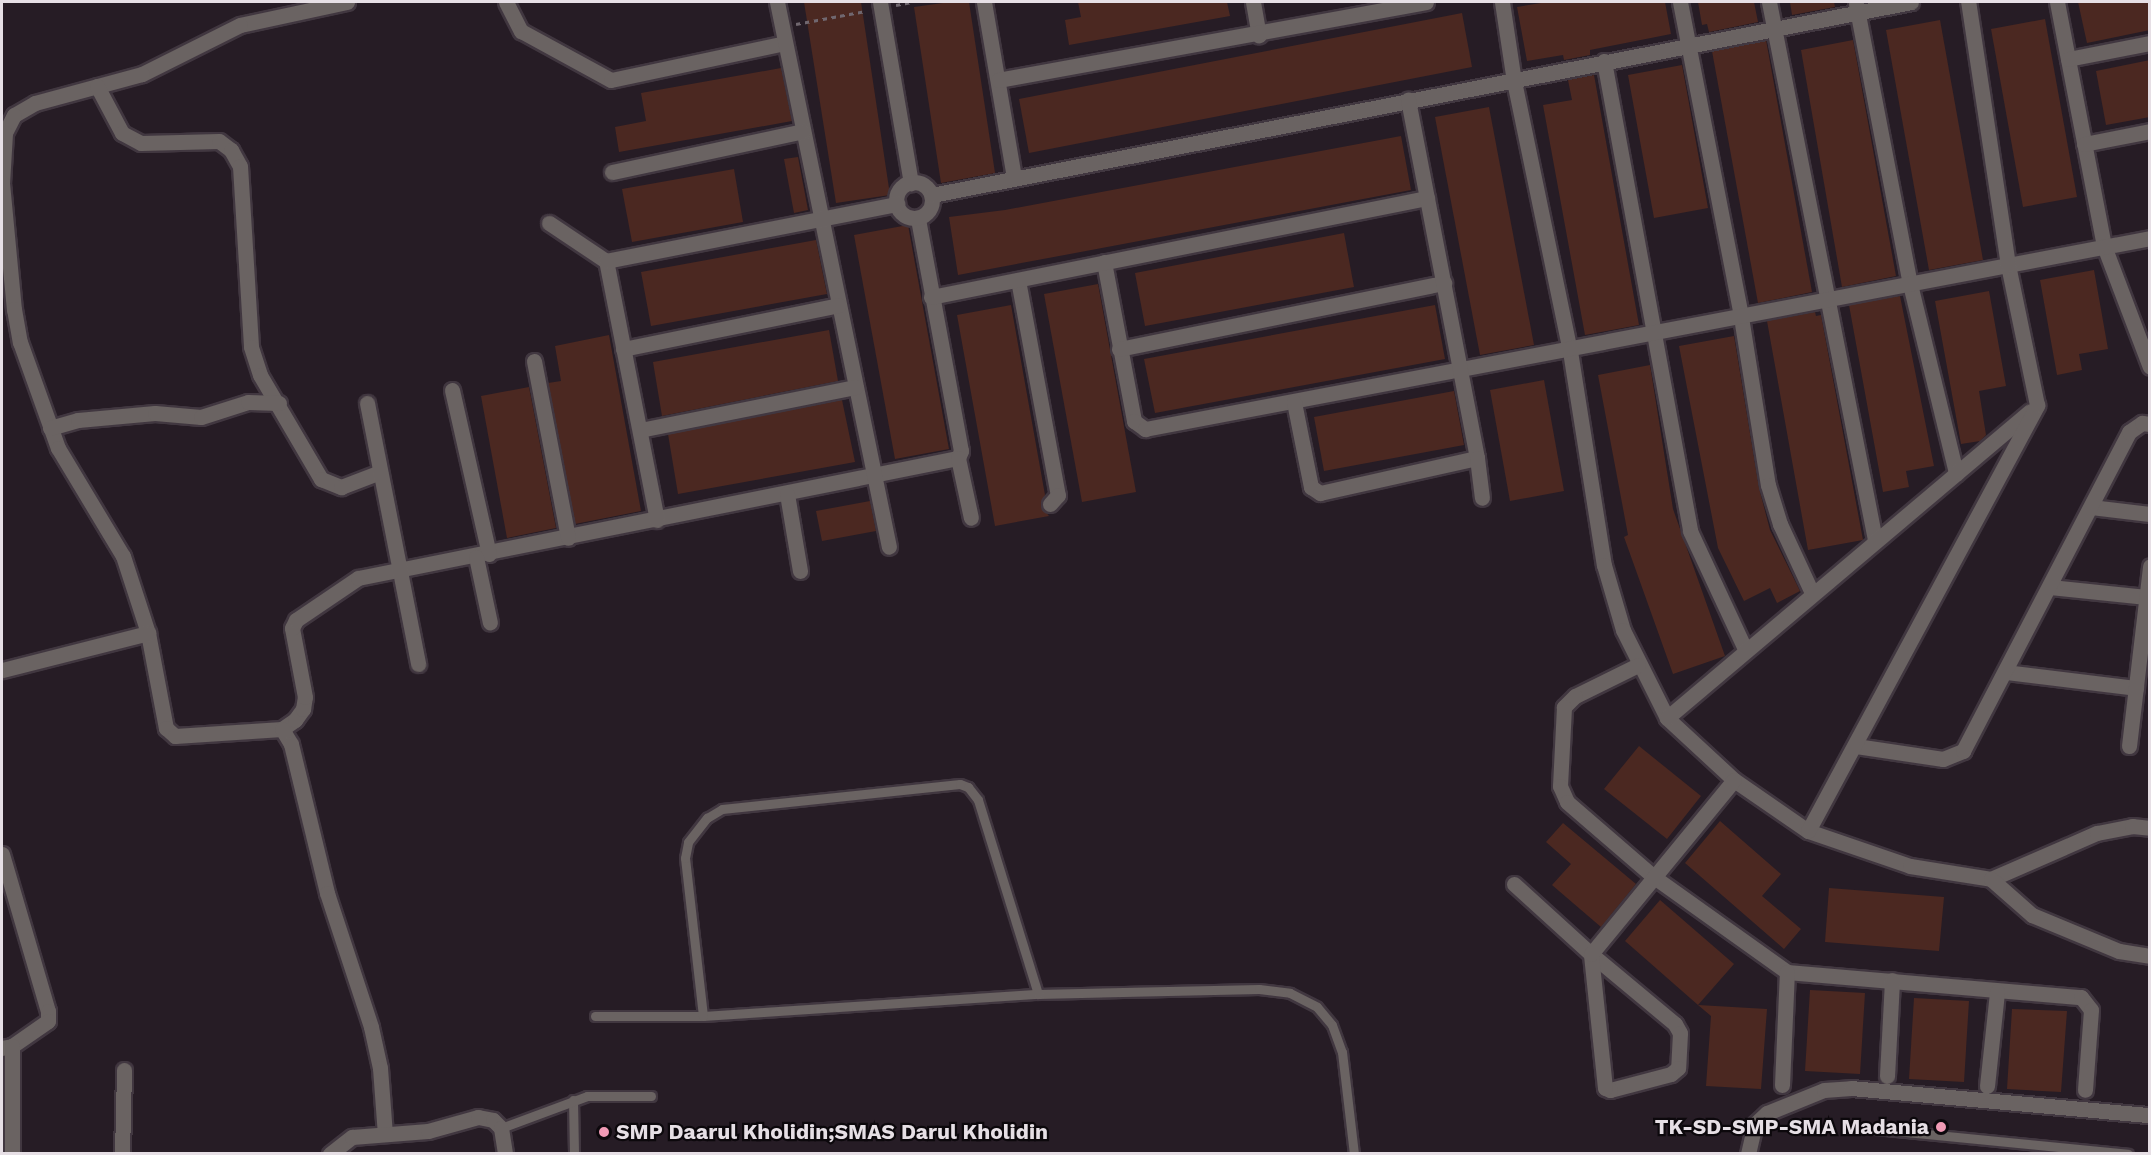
<!DOCTYPE html>
<style>
body{margin:0}
#map{position:relative;width:2151px;height:1155px;overflow:hidden;background:#261c25;font-family:"Work Sans",sans-serif}
div>[style]{position:absolute}
[style*='--x']{left:calc(var(--x)*1px);top:calc(var(--y)*1px);width:calc(var(--w)*1px);rotate:calc(var(--a)*1deg)}
.building>*{inset:0;background:#4b2821}
.path>*{height:3px;margin-top:-1.5px;transform-origin:0;background:repeating-linear-gradient(90deg,#70676f 0 4.5px,transparent 0 9px)}
.roads{filter:drop-shadow(2px 0 #413740) drop-shadow(-2px 0 #413740) drop-shadow(0 2px #413740) drop-shadow(0 -2px #413740)}
.lane>*{height:9px;margin:-4.5px;padding:0 4.5px;transform-origin:4.5px;border-radius:4.5px;background:#6a6362}
.street>*{height:15px;margin:-7.5px;padding:0 7.5px;transform-origin:7.5px;border-radius:7.5px;background:#6a6362}
.street>.ring{margin:-7.5px;padding:0;box-sizing:content-box;background:none;border:15px solid #6a6362;border-radius:50%}
.dots>*{width:16px;height:16px;translate:-50% -50%;box-sizing:border-box;border:3px solid #0c080c;border-radius:50%}
span{translate:-50% -50%;white-space:nowrap;text-align:center;line-height:1.15;-webkit-text-stroke:4.5px #0c080c;paint-order:stroke}
.poi-label{font-size:21px;color:#e6dfe5;font-weight:700}
.right{translate:-100% -50%;text-align:right}
.left{translate:0 -50%;text-align:left}
.frame{position:absolute;inset:0;border:3px solid #e6dfe5;pointer-events:none}
</style>
<div id="map">
<div class="building">
<i style="clip-path:polygon(804px 2px,861px 2px,890px 195px,836px 203px)"></i>
<i style="clip-path:polygon(950px 2px,969px 2px,995px 173px,941px 183px,914px 7px)"></i>
<i style="clip-path:polygon(1078px 2px,1227px 2px,1230px 16px,1069px 45px,1065px 20px,1081px 17px)"></i>
<i style="clip-path:polygon(1547px 2px,1665px 2px,1671px 34px,1590px 50px,1590px 55px,1564px 60px,1563px 55px,1527px 61px,1517px 7px)"></i>
<i style="clip-path:polygon(1698px 2px,1754px 2px,1758px 22px,1709px 32px,1707px 24px,1702px 25px)"></i>
<i style="clip-path:polygon(1790px 2px,1834px 2px,1835px 7px,1792px 15px)"></i>
<i style="clip-path:polygon(2078px 2px,2150px 2px,2150px 30px,2087px 43px)"></i>
<i style="clip-path:polygon(1462px 13px,1472px 67px,1029px 153px,1019px 99px)"></i>
<i style="clip-path:polygon(2045px 19px,2077px 197px,2023px 207px,1991px 29px)"></i>
<i style="clip-path:polygon(1940px 20px,1983px 260px,1929px 270px,1886px 30px)"></i>
<i style="clip-path:polygon(1766px 40px,1812px 292px,1758px 303px,1712px 51px)"></i>
<i style="clip-path:polygon(1853px 40px,1896px 276px,1842px 287px,1801px 50px)"></i>
<i style="clip-path:polygon(2150px 60px,2150px 117px,2106px 125px,2096px 71px)"></i>
<i style="clip-path:polygon(1682px 65px,1708px 208px,1654px 218px,1628px 75px)"></i>
<i style="clip-path:polygon(781px 68px,792px 121px,619px 152px,615px 127px,646px 121px,641px 93px)"></i>
<i style="clip-path:polygon(1594px 75px,1639px 325px,1585px 335px,1543px 105px,1572px 100px,1568px 80px)"></i>
<i style="clip-path:polygon(1489px 107px,1534px 345px,1480px 355px,1435px 117px)"></i>
<i style="clip-path:polygon(1401px 136px,1411px 190px,958px 275px,949px 217px,1005px 210px)"></i>
<i style="clip-path:polygon(798px 157px,808px 210px,794px 213px,784px 159px)"></i>
<i style="clip-path:polygon(734px 169px,743px 222px,632px 242px,622px 189px)"></i>
<i style="clip-path:polygon(908px 225px,949px 449px,895px 459px,854px 235px)"></i>
<i style="clip-path:polygon(1344px 233px,1354px 287px,1145px 326px,1135px 273px)"></i>
<i style="clip-path:polygon(816px 240px,827px 294px,651px 326px,641px 272px)"></i>
<i style="clip-path:polygon(2094px 270px,2108px 349px,2079px 354px,2082px 370px,2057px 375px,2040px 280px)"></i>
<i style="clip-path:polygon(1098px 284px,1136px 492px,1082px 502px,1044px 294px)"></i>
<i style="clip-path:polygon(1989px 291px,2006px 386px,1979px 391px,1986px 435px,1980px 441px,1961px 444px,1935px 301px)"></i>
<i style="clip-path:polygon(1900px 296px,1934px 466px,1906px 471px,1909px 487px,1883px 492px,1849px 305px)"></i>
<i style="clip-path:polygon(1011px 305px,1045px 495px,1041px 506px,1049px 516px,995px 526px,957px 315px)"></i>
<i style="clip-path:polygon(1435px 305px,1445px 359px,1155px 413px,1144px 359px)"></i>
<i style="clip-path:polygon(1815px 312px,1816px 316px,1821px 315px,1863px 540px,1808px 550px,1767px 321px)"></i>
<i style="clip-path:polygon(829px 330px,838px 381px,662px 416px,653px 362px)"></i>
<i style="clip-path:polygon(609px 335px,641px 511px,575px 524px,548px 383px,561px 381px,555px 346px)"></i>
<i style="clip-path:polygon(1734px 336px,1759px 488px,1770px 530px,1800px 591px,1777px 603px,1770px 588px,1744px 601px,1718px 548px,1679px 346px)"></i>
<i style="clip-path:polygon(1650px 365px,1673px 509px,1725px 656px,1673px 674px,1624px 537px,1628px 535px,1598px 375px)"></i>
<i style="clip-path:polygon(1544px 380px,1564px 491px,1510px 501px,1490px 390px)"></i>
<i style="clip-path:polygon(529px 387px,556px 528px,507px 538px,481px 396px)"></i>
<i style="clip-path:polygon(1454px 391px,1464px 445px,1324px 471px,1314px 417px)"></i>
<i style="clip-path:polygon(842px 400px,855px 462px,678px 494px,668px 434px)"></i>
<i style="clip-path:polygon(870px 501px,876px 531px,822px 541px,816px 511px)"></i>
<i style="clip-path:polygon(1639px 746px,1701px 796px,1667px 839px,1604px 789px)"></i>
<i style="clip-path:polygon(1720px 821px,1781px 874px,1762px 896px,1801px 929px,1784px 949px,1685px 863px)"></i>
<i style="clip-path:polygon(1563px 823px,1636px 884px,1601px 927px,1552px 885px,1571px 864px,1546px 842px)"></i>
<i style="clip-path:polygon(1829px 888px,1944px 897px,1939px 951px,1825px 942px)"></i>
<i style="clip-path:polygon(1660px 900px,1734px 964px,1698px 1005px,1625px 941px)"></i>
<i style="clip-path:polygon(1810px 990px,1865px 993px,1860px 1074px,1805px 1071px)"></i>
<i style="clip-path:polygon(1914px 998px,1969px 1001px,1964px 1082px,1909px 1079px)"></i>
<i style="clip-path:polygon(1698px 1005px,1767px 1009px,1761px 1089px,1706px 1086px,1711px 1016px)"></i>
<i style="clip-path:polygon(2012px 1009px,2067px 1011px,2061px 1092px,2007px 1089px)"></i>
</div>
<div class="path">
<i style="--x:896;--y:5;--w:16;--a:-11"></i>
<i style="--x:796;--y:24;--w:71;--a:-10.5"></i>
</div>
<div class="roads">
<div class="lane">
<i style="--x:595;--y:1016;--w:108;--a:0"></i>
<i style="--x:703;--y:1016;--w:336;--a:-3.8"></i>
<i style="--x:1038;--y:994;--w:221;--a:-1.3"></i>
<i style="--x:1259;--y:989;--w:31;--a:7"></i>
<i style="--x:1290;--y:993;--w:30;--a:27"></i>
<i style="--x:1317;--y:1007;--w:23;--a:50"></i>
<i style="--x:1332;--y:1025;--w:29;--a:70"></i>
<i style="--x:1342;--y:1052;--w:103;--a:83.3"></i>
<i style="--x:703;--y:1016;--w:159;--a:-96.5"></i>
<i style="--x:685;--y:858;--w:16;--a:-79"></i>
<i style="--x:688;--y:842;--w:31;--a:-52"></i>
<i style="--x:707;--y:818;--w:17;--a:-31"></i>
<i style="--x:722;--y:809;--w:239;--a:-6"></i>
<i style="--x:960;--y:784;--w:9;--a:21"></i>
<i style="--x:968;--y:787;--w:16;--a:52"></i>
<i style="--x:978;--y:800;--w:203;--a:72.8"></i>
<i style="--x:573;--y:1100;--w:54;--a:88.9"></i>
<i style="--x:501;--y:1128;--w:92;--a:-20.4"></i>
<i style="--x:587;--y:1096;--w:64;--a:0"></i>
<i style="--x:1875;--y:1129;--w:254;--a:5.6"></i>
</div>
<div class="street">
<i style="--x:347;--y:2;--w:109;--a:167.9"></i>
<i style="--x:240;--y:25;--w:110;--a:153.4"></i>
<i style="--x:142;--y:74;--w:111;--a:164.8"></i>
<i style="--x:35;--y:103;--w:24;--a:150"></i>
<i style="--x:14;--y:115;--w:20;--a:117"></i>
<i style="--x:5;--y:133;--w:50;--a:93.4"></i>
<i style="--x:2;--y:183;--w:127;--a:84.6"></i>
<i style="--x:14;--y:309;--w:34;--a:80"></i>
<i style="--x:20;--y:342;--w:113;--a:70.3"></i>
<i style="--x:58;--y:448;--w:126;--a:59"></i>
<i style="--x:123;--y:556;--w:81;--a:72"></i>
<i style="--x:148;--y:633;--w:97;--a:79.3"></i>
<i style="--x:166;--y:728;--w:12;--a:42"></i>
<i style="--x:175;--y:736;--w:107;--a:-3.7"></i>
<i style="--x:282;--y:729;--w:16;--a:-35"></i>
<i style="--x:295;--y:720;--w:14;--a:-54"></i>
<i style="--x:303;--y:709;--w:12;--a:-81"></i>
<i style="--x:305;--y:697;--w:70;--a:-100.7"></i>
<i style="--x:292;--y:628;--w:9;--a:-63"></i>
<i style="--x:296;--y:620;--w:75;--a:-34.1"></i>
<i style="--x:358;--y:578;--w:612;--a:-11.31"></i>
<i style="--x:958;--y:458;--w:8;--a:-67"></i>
<i style="--x:961;--y:451;--w:237;--a:-100.5"></i>
<i style="--x:506;--y:2;--w:33;--a:63"></i>
<i style="--x:521;--y:31;--w:102;--a:28.6"></i>
<i style="--x:611;--y:80;--w:178;--a:-12"></i>
<i style="--x:777;--y:2;--w:556;--a:78.39"></i>
<i style="--x:880;--y:2;--w:184;--a:80.3"></i>
<i style="--x:984;--y:2;--w:179;--a:80.3"></i>
<i style="--x:1253;--y:2;--w:34;--a:80"></i>
<i style="--x:1502;--y:2;--w:80;--a:81.4"></i>
<i style="--x:1514;--y:81;--w:276;--a:78.3"></i>
<i style="--x:1570;--y:351;--w:217;--a:81"></i>
<i style="--x:1604;--y:565;--w:68;--a:73.7"></i>
<i style="--x:1623;--y:630;--w:98;--a:63.4"></i>
<i style="--x:1667;--y:718;--w:91;--a:42.8"></i>
<i style="--x:1734;--y:780;--w:90;--a:34.6"></i>
<i style="--x:1808;--y:831;--w:108;--a:18.9"></i>
<i style="--x:1910;--y:866;--w:82;--a:9.1"></i>
<i style="--x:1991;--y:879;--w:116;--a:-23.5"></i>
<i style="--x:2097;--y:833;--w:36;--a:-11"></i>
<i style="--x:2132;--y:826;--w:18;--a:6"></i>
<i style="--x:1680;--y:2;--w:321;--a:79"></i>
<i style="--x:1741;--y:317;--w:170;--a:80.9"></i>
<i style="--x:1768;--y:485;--w:41;--a:72.9"></i>
<i style="--x:1780;--y:524;--w:76;--a:65.1"></i>
<i style="--x:1769;--y:2;--w:548;--a:78.85"></i>
<i style="--x:2057;--y:2;--w:248;--a:79.1"></i>
<i style="--x:2104;--y:246;--w:129;--a:69.2"></i>
<i style="--x:1856;--y:4;--w:285;--a:79.1"></i>
<i style="--x:1910;--y:284;--w:195;--a:76.3"></i>
<i style="--x:2068;--y:59;--w:84;--a:-11"></i>
<i style="--x:1604;--y:61;--w:478;--a:79.6"></i>
<i style="--x:1690;--y:531;--w:130;--a:65"></i>
<i style="--x:998;--y:80;--w:435;--a:-10.3"></i>
<i style="--x:97;--y:86;--w:53;--a:62"></i>
<i style="--x:122;--y:133;--w:21;--a:28"></i>
<i style="--x:141;--y:143;--w:78;--a:-1.5"></i>
<i style="--x:219;--y:141;--w:15;--a:37"></i>
<i style="--x:231;--y:150;--w:18;--a:61"></i>
<i style="--x:240;--y:166;--w:181;--a:86.5"></i>
<i style="--x:251;--y:347;--w:29;--a:72"></i>
<i style="--x:260;--y:375;--w:121;--a:59.6"></i>
<i style="--x:321;--y:479;--w:22;--a:22"></i>
<i style="--x:341;--y:487;--w:42;--a:-21"></i>
<i style="--x:2084;--y:144;--w:67;--a:-11.1"></i>
<i style="--x:612;--y:172;--w:195;--a:-12.1"></i>
<i class="ring" style="left:896px;top:182px;width:21px;height:21px"></i>
<i style="--x:932;--y:195;--w:998;--a:-11.15"></i>
<i style="--x:549;--y:223;--w:69;--a:33.7"></i>
<i style="--x:1104;--y:262;--w:162;--a:79.3"></i>
<i style="--x:1134;--y:421;--w:14;--a:36"></i>
<i style="--x:1145;--y:429;--w:1023;--a:-10.76"></i>
<i style="--x:1018;--y:280;--w:219;--a:79.5"></i>
<i style="--x:1058;--y:495;--w:12;--a:132"></i>
<i style="--x:931;--y:297;--w:506;--a:-11.29"></i>
<i style="--x:623;--y:349;--w:220;--a:-11.5"></i>
<i style="--x:1119;--y:349;--w:332;--a:-11.5"></i>
<i style="--x:534;--y:361;--w:180;--a:79.1"></i>
<i style="--x:452;--y:390;--w:168;--a:77.3"></i>
<i style="--x:1294;--y:402;--w:87;--a:78.7"></i>
<i style="--x:1311;--y:487;--w:11;--a:34"></i>
<i style="--x:1320;--y:493;--w:161;--a:-12.6"></i>
<i style="--x:1477;--y:458;--w:365;--a:-100.9"></i>
<i style="--x:367;--y:403;--w:266;--a:78.9"></i>
<i style="--x:50;--y:428;--w:29;--a:-16"></i>
<i style="--x:78;--y:420;--w:77;--a:-5.2"></i>
<i style="--x:155;--y:413;--w:46;--a:5"></i>
<i style="--x:201;--y:417;--w:49;--a:-17.7"></i>
<i style="--x:248;--y:402;--w:31;--a:2"></i>
<i style="--x:640;--y:430;--w:220;--a:-11.3"></i>
<i style="--x:958;--y:458;--w:61;--a:77.8"></i>
<i style="--x:1477;--y:458;--w:40;--a:82.9"></i>
<i style="--x:787;--y:494;--w:78;--a:80.4"></i>
<i style="--x:2091;--y:507;--w:59;--a:6.8"></i>
<i style="--x:657;--y:520;--w:264;--a:-101.1"></i>
<i style="--x:606;--y:261;--w:297;--a:-11.1"></i>
<i style="--x:476;--y:557;--w:67;--a:78"></i>
<i style="--x:2050;--y:587;--w:97;--a:5.9"></i>
<i style="--x:1638;--y:665;--w:70;--a:153.8"></i>
<i style="--x:1575;--y:696;--w:16;--a:135"></i>
<i style="--x:1564;--y:707;--w:79;--a:92.9"></i>
<i style="--x:1560;--y:786;--w:17;--a:66"></i>
<i style="--x:1567;--y:802;--w:115;--a:40.8"></i>
<i style="--x:1654;--y:877;--w:163;--a:35.5"></i>
<i style="--x:1787;--y:972;--w:295;--a:4.9"></i>
<i style="--x:2081;--y:997;--w:16;--a:52"></i>
<i style="--x:2091;--y:1010;--w:80;--a:94.3"></i>
<i style="--x:2;--y:670;--w:151;--a:-14.2"></i>
<i style="--x:2006;--y:672;--w:131;--a:7"></i>
<i style="--x:1667;--y:718;--w:475;--a:-40.2"></i>
<i style="--x:282;--y:729;--w:17;--a:59"></i>
<i style="--x:291;--y:744;--w:153;--a:76.4"></i>
<i style="--x:327;--y:893;--w:141;--a:71.8"></i>
<i style="--x:371;--y:1027;--w:42;--a:77.6"></i>
<i style="--x:380;--y:1068;--w:66;--a:85.7"></i>
<i style="--x:1856;--y:746;--w:88;--a:8.5"></i>
<i style="--x:1943;--y:759;--w:22;--a:-22"></i>
<i style="--x:1963;--y:751;--w:360;--a:-62.5"></i>
<i style="--x:2129;--y:432;--w:16;--a:-35"></i>
<i style="--x:2142;--y:423;--w:8;--a:7"></i>
<i style="--x:2129;--y:746;--w:181;--a:-83.3"></i>
<i style="--x:1808;--y:831;--w:484;--a:-61.7"></i>
<i style="--x:2037;--y:405;--w:143;--a:-101.7"></i>
<i style="--x:2008;--y:265;--w:266;--a:-98.6"></i>
<i style="--x:2;--y:854;--w:164;--a:73.7"></i>
<i style="--x:48;--y:1011;--w:10;--a:90"></i>
<i style="--x:48;--y:1021;--w:44;--a:145.2"></i>
<i style="--x:12;--y:1046;--w:10;--a:169"></i>
<i style="--x:1991;--y:879;--w:55;--a:41.3"></i>
<i style="--x:2032;--y:915;--w:94;--a:22.5"></i>
<i style="--x:2119;--y:951;--w:31;--a:9"></i>
<i style="--x:1514;--y:884;--w:104;--a:42.3"></i>
<i style="--x:1591;--y:954;--w:109;--a:39.8"></i>
<i style="--x:1675;--y:1024;--w:10;--a:61"></i>
<i style="--x:1680;--y:1033;--w:35;--a:93"></i>
<i style="--x:1678;--y:1068;--w:9;--a:139"></i>
<i style="--x:1671;--y:1074;--w:63;--a:165.3"></i>
<i style="--x:1610;--y:1090;--w:5;--a:-158"></i>
<i style="--x:1605;--y:1088;--w:135;--a:-96"></i>
<i style="--x:1591;--y:954;--w:225;--a:-50.6"></i>
<i style="--x:1887;--y:1076;--w:96;--a:-87"></i>
<i style="--x:1782;--y:1085;--w:113;--a:-87.5"></i>
<i style="--x:1987;--y:1086;--w:95;--a:-83.9"></i>
<i style="--x:12;--y:1154;--w:108;--a:-90"></i>
<i style="--x:122;--y:1154;--w:84;--a:-88.6"></i>
<i style="--x:330;--y:1154;--w:28;--a:-38"></i>
<i style="--x:352;--y:1137;--w:76;--a:-4.5"></i>
<i style="--x:428;--y:1131;--w:52;--a:-15.6"></i>
<i style="--x:478;--y:1117;--w:15;--a:11"></i>
<i style="--x:493;--y:1120;--w:11;--a:45"></i>
<i style="--x:501;--y:1128;--w:26;--a:81"></i>
<i style="--x:1748;--y:1154;--w:31;--a:-77"></i>
<i style="--x:1755;--y:1124;--w:16;--a:-43"></i>
<i style="--x:1767;--y:1113;--w:61;--a:-22"></i>
<i style="--x:1824;--y:1090;--w:27;--a:-4"></i>
<i style="--x:1851;--y:1088;--w:300;--a:5.2"></i>
</div>
</div>
<div class="dots">
<i style="left:1941px;top:1127px;background:#f09ab5"></i>
<i style="left:604px;top:1132px;background:#f09ab5"></i>
</div>
<div class="poi-label">
<span class="right" style="left:1929px;top:1127px">TK-SD-SMP-SMA Madania</span>
<span class="left" style="left:616px;top:1132px">SMP Daarul Kholidin;SMAS Darul Kholidin</span>
</div>
<div class="frame"></div>
</div>
